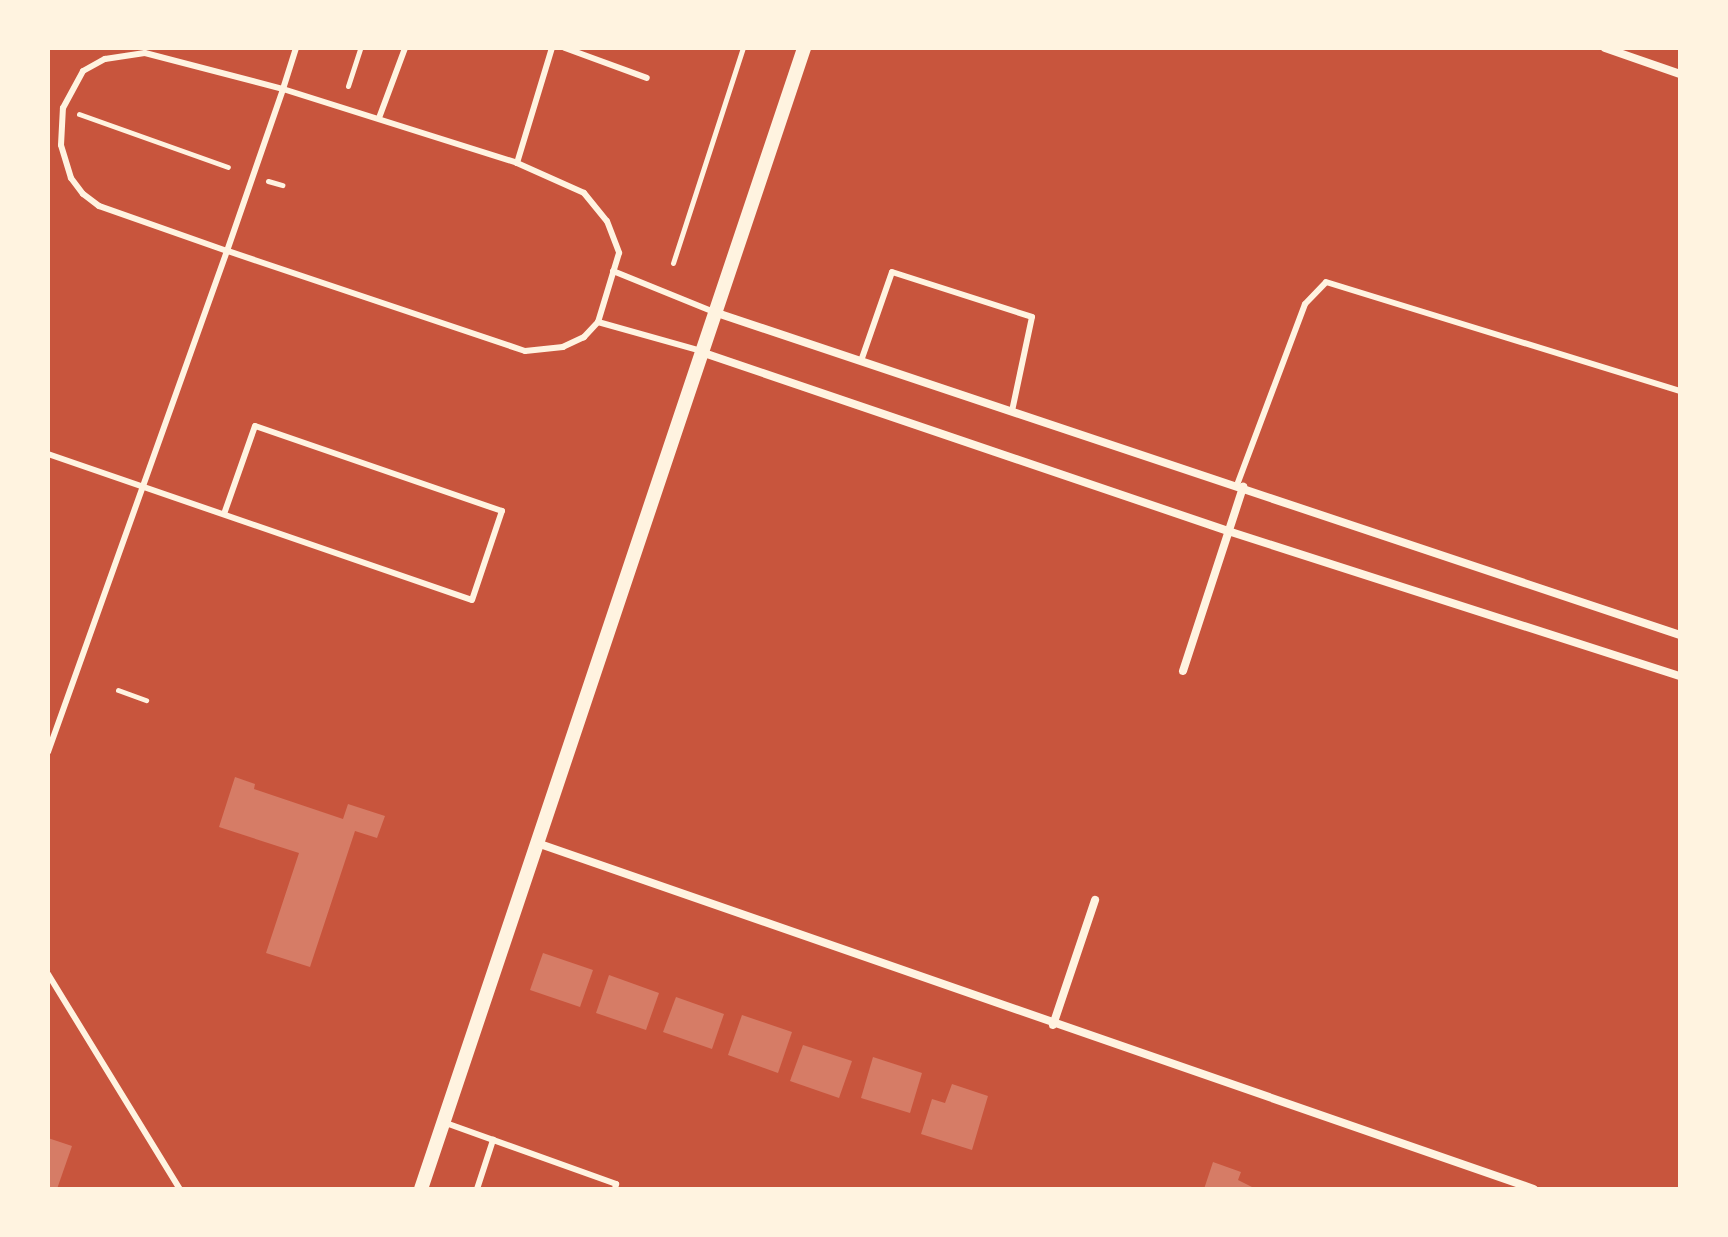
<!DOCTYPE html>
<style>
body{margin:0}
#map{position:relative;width:1728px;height:1237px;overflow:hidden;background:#c8553d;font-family:"Space Grotesk",sans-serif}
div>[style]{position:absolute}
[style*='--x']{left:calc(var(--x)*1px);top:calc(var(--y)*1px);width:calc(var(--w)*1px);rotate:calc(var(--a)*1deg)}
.building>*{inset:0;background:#d67c66}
.path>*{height:5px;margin:-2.5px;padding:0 2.5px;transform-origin:2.5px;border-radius:2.5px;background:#fff3e0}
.service>*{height:6px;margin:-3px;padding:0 3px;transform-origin:3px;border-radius:3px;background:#fff3e0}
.minor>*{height:8px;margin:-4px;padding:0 4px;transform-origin:4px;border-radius:4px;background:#fff3e0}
.tertiary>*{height:14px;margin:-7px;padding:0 7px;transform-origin:7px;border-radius:7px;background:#fff3e0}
span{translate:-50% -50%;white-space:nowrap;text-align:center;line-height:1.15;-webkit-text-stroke:8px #fff3e0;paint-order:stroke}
.frame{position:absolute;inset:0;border:50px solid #fff3e0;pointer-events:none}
</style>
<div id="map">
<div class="building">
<i style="clip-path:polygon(235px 777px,255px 784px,254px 789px,343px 819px,348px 804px,385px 816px,377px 838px,355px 831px,310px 967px,266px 953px,299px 853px,219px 827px)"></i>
<i style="clip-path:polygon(543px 953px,593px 970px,580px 1007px,530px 990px)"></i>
<i style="clip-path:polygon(609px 975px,659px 993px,646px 1030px,596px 1013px)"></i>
<i style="clip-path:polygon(676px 997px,724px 1014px,712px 1049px,663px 1032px)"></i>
<i style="clip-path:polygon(742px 1015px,792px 1032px,778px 1073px,728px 1055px)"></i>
<i style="clip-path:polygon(803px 1045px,852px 1061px,839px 1098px,790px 1081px)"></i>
<i style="clip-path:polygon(873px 1057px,922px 1073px,910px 1113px,861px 1098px)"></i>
<i style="clip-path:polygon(952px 1084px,988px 1096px,972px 1150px,921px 1134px,932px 1099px,945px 1103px)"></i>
<i style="clip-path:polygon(48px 1138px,72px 1146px,57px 1189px,48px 1189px)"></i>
<i style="clip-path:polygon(1213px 1162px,1241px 1172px,1238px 1180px,1256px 1189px,1204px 1189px)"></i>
</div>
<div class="path">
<i style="--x:348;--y:86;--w:40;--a:-72"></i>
<i style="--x:79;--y:114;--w:158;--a:19.6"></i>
<i style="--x:268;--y:181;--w:15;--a:16"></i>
<i style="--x:673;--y:263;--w:226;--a:-72"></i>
<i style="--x:118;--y:690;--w:30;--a:20"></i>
</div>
<div class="service">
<i style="--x:565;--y:48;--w:87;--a:20.1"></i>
<i style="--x:283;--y:89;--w:245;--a:17.5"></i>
<i style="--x:517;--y:163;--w:73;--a:24.1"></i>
<i style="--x:584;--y:193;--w:36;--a:51"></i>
<i style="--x:607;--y:221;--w:34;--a:69"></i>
<i style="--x:619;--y:253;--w:72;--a:106.9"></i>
<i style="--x:598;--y:322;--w:21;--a:133"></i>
<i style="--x:584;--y:337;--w:23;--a:155"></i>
<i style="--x:563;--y:347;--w:38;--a:174"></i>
<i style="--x:525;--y:351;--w:314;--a:-161.4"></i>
<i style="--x:227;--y:251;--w:171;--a:-70.9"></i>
<i style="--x:379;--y:118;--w:75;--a:-69.6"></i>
<i style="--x:517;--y:163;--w:120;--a:-73.1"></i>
<i style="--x:613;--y:271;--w:109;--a:22.1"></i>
<i style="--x:598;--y:322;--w:107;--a:15.7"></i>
<i style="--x:861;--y:361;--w:94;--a:-70.8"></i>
<i style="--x:892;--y:272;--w:147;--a:17.8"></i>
<i style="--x:1032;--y:317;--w:96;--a:102"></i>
<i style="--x:48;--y:454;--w:448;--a:19"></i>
<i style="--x:472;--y:600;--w:94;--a:-71.4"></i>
<i style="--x:502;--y:511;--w:261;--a:-161"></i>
<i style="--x:255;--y:426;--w:93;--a:109.4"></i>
<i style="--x:1237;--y:485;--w:193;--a:-69.4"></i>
<i style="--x:1305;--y:304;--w:30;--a:-46"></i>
<i style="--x:1326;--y:282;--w:370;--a:17.1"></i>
<i style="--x:48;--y:752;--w:532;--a:-70.34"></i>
<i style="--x:227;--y:251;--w:136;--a:-160.6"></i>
<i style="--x:99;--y:206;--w:20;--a:-143"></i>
<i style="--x:83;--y:194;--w:20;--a:-127"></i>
<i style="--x:71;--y:178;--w:34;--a:-107"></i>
<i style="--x:61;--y:145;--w:37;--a:-87"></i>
<i style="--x:63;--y:108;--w:42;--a:-61.6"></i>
<i style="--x:83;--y:71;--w:25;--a:-29"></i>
<i style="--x:105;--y:59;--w:40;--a:-8.5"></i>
<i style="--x:145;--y:53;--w:143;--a:14.6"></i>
<i style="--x:283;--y:89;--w:43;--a:-72.4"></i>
<i style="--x:48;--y:974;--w:252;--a:58.5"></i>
<i style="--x:443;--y:1122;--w:184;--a:19.7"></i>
<i style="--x:616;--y:1184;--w:5;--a:101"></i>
<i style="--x:477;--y:1189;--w:52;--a:-71.9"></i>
</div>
<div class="minor">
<i style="--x:1605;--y:48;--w:79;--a:19.1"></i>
<i style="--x:714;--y:312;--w:1019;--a:18.49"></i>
<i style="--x:701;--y:352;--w:557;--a:18.76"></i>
<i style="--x:1228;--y:531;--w:475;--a:17.8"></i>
<i style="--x:1183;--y:671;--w:194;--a:-71.9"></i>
<i style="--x:537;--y:843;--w:1055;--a:19.14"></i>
<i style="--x:1053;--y:1025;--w:132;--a:-71.4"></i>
</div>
<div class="tertiary">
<i style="--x:421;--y:1189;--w:1204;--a:-71.44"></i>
</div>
<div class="frame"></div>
</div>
